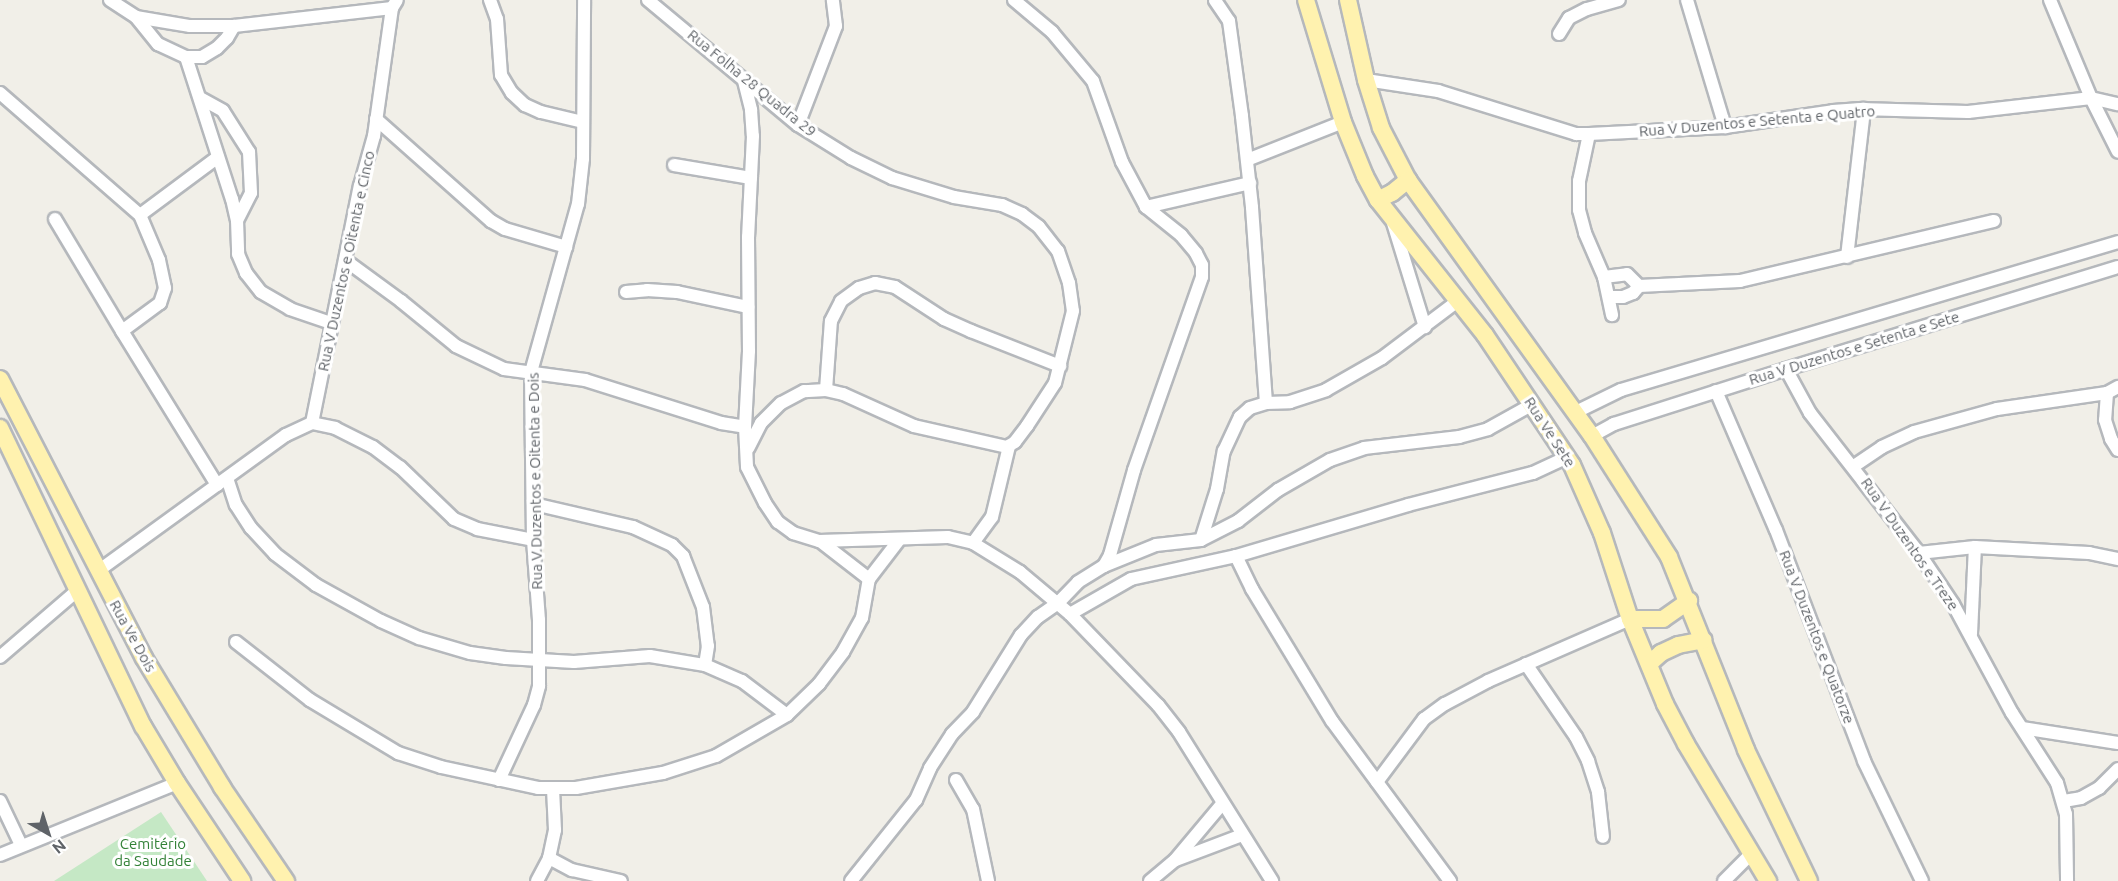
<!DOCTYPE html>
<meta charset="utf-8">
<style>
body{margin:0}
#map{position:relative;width:2118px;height:881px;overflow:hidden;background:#f1efe8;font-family:Ubuntu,sans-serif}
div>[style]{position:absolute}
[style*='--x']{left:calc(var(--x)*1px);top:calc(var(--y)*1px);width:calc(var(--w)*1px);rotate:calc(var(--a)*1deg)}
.green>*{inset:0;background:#c5e8c5}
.roads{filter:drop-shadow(2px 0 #b5b8bc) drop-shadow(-2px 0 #b5b8bc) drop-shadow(0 2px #b5b8bc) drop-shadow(0 -2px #b5b8bc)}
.minor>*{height:12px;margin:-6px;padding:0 6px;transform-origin:6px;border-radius:6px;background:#fff}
.major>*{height:16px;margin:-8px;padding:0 8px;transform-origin:8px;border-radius:8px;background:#fff2af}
span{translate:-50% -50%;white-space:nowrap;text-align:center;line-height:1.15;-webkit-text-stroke:6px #fff;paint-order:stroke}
.street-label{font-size:15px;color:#5f6368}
.park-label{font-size:15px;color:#348238}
.north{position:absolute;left:18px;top:803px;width:60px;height:60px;-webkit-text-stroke:4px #fff;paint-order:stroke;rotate:141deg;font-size:16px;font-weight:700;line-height:24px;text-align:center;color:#5f6368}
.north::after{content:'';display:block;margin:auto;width:21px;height:27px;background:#5f6368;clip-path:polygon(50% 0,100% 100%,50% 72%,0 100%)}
</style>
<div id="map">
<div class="green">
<i style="clip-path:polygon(161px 812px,207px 881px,54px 881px)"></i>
</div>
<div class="roads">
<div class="minor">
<i style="--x:110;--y:0;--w:31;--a:33"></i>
<i style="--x:136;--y:17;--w:35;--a:51"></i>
<i style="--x:158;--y:44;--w:31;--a:25"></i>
<i style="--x:186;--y:57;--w:16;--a:0"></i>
<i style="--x:202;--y:57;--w:17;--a:-31"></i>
<i style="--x:217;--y:48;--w:14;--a:-45"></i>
<i style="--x:227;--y:38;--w:14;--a:-60"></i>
<i style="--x:490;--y:0;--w:20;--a:70"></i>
<i style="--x:497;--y:19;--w:56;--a:85.9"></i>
<i style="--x:501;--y:75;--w:21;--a:59"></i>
<i style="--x:512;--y:93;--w:18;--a:43"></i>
<i style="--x:525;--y:105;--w:17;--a:24"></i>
<i style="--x:541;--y:112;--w:43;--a:13.4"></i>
<i style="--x:648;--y:0;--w:195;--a:39.8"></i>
<i style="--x:798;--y:125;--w:62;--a:31.9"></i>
<i style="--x:851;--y:158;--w:46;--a:26"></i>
<i style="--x:892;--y:178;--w:65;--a:17"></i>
<i style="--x:954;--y:197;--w:49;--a:9.5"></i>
<i style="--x:1002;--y:205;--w:22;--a:24"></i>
<i style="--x:1022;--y:214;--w:21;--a:37"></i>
<i style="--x:1039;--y:227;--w:31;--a:52"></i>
<i style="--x:1058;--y:251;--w:34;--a:71"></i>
<i style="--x:1069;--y:283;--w:28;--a:82"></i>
<i style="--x:1073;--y:311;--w:74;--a:104"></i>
<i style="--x:1055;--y:383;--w:51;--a:123.1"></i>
<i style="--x:1027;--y:426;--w:20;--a:127"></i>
<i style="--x:1015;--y:442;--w:9;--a:148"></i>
<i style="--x:1007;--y:447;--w:95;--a:-167.3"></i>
<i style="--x:914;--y:426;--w:78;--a:-155.7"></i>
<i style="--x:843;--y:394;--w:17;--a:-167"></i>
<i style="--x:826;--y:390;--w:22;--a:177"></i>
<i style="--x:804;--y:391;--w:26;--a:152"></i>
<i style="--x:781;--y:403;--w:28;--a:135"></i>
<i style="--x:761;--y:423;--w:28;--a:117"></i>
<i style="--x:1014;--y:0;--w:50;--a:40.1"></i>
<i style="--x:1052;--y:32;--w:64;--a:50.1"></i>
<i style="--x:1093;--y:81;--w:86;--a:70.3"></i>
<i style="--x:1122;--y:162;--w:51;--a:61.9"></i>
<i style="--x:1146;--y:207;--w:107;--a:-13"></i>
<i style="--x:1687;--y:0;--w:133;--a:73.3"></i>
<i style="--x:2050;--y:0;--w:106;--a:67.3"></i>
<i style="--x:2091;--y:98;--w:60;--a:63.4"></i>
<i style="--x:136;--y:17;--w:55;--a:9.5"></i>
<i style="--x:190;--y:26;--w:44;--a:0"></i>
<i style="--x:234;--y:26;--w:159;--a:-6.5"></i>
<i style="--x:1559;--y:34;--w:19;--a:-58"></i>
<i style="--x:1569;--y:18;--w:20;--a:-27"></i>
<i style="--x:1587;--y:9;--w:33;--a:-16"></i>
<i style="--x:186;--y:57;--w:149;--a:72.1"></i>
<i style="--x:232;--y:199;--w:22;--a:77"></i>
<i style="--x:237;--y:220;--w:34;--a:88"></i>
<i style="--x:238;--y:254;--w:21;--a:67"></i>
<i style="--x:246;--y:273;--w:24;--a:52"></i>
<i style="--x:261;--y:292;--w:34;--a:30"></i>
<i style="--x:290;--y:309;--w:43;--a:18.9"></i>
<i style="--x:1366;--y:80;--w:73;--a:8.7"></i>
<i style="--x:1438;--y:91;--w:145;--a:17.3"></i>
<i style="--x:1576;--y:134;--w:13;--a:0"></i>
<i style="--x:1589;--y:134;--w:136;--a:-2.9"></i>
<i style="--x:1725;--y:127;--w:109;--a:-8.4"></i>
<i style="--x:1833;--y:111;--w:31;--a:-4"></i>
<i style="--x:1864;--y:109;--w:104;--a:1.7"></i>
<i style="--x:1968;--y:112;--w:124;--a:-6.5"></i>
<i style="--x:2091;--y:98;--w:28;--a:13"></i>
<i style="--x:744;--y:81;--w:30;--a:76"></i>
<i style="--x:751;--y:110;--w:26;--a:86"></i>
<i style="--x:753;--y:136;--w:101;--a:92.8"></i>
<i style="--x:748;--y:237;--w:114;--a:89.5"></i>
<i style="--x:749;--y:351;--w:76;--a:93"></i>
<i style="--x:745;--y:427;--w:40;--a:87.1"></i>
<i style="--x:747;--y:467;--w:40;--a:63.4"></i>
<i style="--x:765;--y:503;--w:23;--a:56"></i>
<i style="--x:778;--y:522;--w:19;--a:36"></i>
<i style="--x:793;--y:533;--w:27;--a:17"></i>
<i style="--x:819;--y:541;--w:129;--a:-1.8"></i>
<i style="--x:948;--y:537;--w:26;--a:13"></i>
<i style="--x:973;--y:543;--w:55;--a:31.7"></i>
<i style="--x:1020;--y:572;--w:65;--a:40"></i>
<i style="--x:1070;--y:614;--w:127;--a:46"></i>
<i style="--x:1158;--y:705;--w:34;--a:52"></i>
<i style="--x:1179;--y:732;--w:176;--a:58"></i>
<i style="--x:0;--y:93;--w:186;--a:41.1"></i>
<i style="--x:140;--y:215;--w:49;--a:67.1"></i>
<i style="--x:159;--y:260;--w:29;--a:78"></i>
<i style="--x:165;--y:288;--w:16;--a:108"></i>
<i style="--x:160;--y:303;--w:47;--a:143.6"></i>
<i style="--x:122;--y:331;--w:181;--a:58.3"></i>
<i style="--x:200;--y:98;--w:26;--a:29"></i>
<i style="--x:223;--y:111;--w:49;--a:57.6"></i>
<i style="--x:249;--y:152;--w:41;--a:87.2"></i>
<i style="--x:251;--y:193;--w:30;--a:117"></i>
<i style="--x:376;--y:119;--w:154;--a:41.6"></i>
<i style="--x:491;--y:221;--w:16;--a:30"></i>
<i style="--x:505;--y:229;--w:64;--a:16.4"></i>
<i style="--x:798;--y:125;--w:106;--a:-69"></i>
<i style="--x:836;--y:26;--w:26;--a:-97"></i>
<i style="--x:1589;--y:134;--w:48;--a:102"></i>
<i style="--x:1579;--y:181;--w:29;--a:90"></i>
<i style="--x:1579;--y:210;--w:24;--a:75"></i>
<i style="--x:1585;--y:233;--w:48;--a:66.6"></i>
<i style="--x:1604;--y:277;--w:39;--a:78"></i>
<i style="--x:1247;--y:160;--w:103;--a:-21.6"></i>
<i style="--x:674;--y:165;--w:78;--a:9.6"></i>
<i style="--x:140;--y:215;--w:97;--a:-36.6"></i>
<i style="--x:55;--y:219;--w:131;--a:59.1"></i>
<i style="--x:1393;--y:223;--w:109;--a:72.9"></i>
<i style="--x:1847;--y:257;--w:149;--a:-83.4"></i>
<i style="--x:345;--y:260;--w:69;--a:36.2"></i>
<i style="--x:401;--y:301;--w:71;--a:39.3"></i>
<i style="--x:456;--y:346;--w:53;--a:25.6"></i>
<i style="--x:504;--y:369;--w:82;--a:7.7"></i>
<i style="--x:585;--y:380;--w:143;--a:17.5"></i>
<i style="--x:721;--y:423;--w:24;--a:9"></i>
<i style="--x:1604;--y:277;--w:23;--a:-7"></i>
<i style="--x:1627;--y:274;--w:17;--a:45"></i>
<i style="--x:1639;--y:286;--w:101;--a:-2.8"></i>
<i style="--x:1740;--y:281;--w:261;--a:-13.3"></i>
<i style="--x:626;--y:292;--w:21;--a:-5"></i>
<i style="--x:647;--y:290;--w:30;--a:4"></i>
<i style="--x:677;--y:292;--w:73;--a:11.9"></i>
<i style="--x:1610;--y:297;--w:13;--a:0"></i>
<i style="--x:1623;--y:297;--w:11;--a:-22"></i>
<i style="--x:1633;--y:293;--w:9;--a:-49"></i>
<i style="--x:1786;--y:369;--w:50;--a:61.4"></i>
<i style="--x:1810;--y:413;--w:177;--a:52.1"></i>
<i style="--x:1919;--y:553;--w:61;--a:56.3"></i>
<i style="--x:1953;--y:604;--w:124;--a:61.6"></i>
<i style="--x:2012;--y:713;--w:83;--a:57.3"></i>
<i style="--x:2057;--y:783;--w:32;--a:74"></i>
<i style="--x:2066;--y:814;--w:67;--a:89.1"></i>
<i style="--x:826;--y:390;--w:69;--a:-85.9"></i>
<i style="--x:831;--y:321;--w:22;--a:-63"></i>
<i style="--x:841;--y:301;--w:22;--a:-36"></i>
<i style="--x:859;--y:288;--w:17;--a:-17"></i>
<i style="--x:875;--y:283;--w:20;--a:11"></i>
<i style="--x:895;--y:287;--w:59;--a:33.1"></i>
<i style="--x:944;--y:319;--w:30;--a:24"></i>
<i style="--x:971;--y:331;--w:96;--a:21.5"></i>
<i style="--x:1716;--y:391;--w:151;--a:66.7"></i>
<i style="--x:1776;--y:530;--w:247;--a:69.1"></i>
<i style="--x:1864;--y:761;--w:133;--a:64.2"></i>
<i style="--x:2107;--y:393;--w:27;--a:94"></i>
<i style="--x:2105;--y:420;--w:20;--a:72"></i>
<i style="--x:2111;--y:439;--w:13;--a:58"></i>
<i style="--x:1266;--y:403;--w:24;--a:-2"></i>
<i style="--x:1290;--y:402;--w:38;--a:-18"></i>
<i style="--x:1326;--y:390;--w:64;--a:-29.7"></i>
<i style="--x:1382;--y:358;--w:96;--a:-37"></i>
<i style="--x:1576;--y:412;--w:50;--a:-26.1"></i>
<i style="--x:1621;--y:390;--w:519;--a:-16.58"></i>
<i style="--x:312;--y:423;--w:242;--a:-78.6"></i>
<i style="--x:360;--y:186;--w:52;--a:-74.4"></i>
<i style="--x:374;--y:136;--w:129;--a:-82"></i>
<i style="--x:392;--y:8;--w:9;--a:-58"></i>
<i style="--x:312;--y:423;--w:24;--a:12"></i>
<i style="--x:335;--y:428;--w:42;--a:26.6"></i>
<i style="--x:373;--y:447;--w:34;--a:37"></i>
<i style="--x:400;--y:467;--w:75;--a:43.9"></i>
<i style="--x:454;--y:519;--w:25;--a:23"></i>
<i style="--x:477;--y:529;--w:57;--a:11.1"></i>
<i style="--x:1592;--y:436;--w:25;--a:-29"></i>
<i style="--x:1614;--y:424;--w:181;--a:-17.7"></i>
<i style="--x:1786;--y:369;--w:347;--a:-17.1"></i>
<i style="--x:1854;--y:466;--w:34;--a:-34"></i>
<i style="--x:1882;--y:447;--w:35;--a:-25"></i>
<i style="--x:1914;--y:432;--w:86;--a:-15.5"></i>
<i style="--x:1997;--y:409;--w:111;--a:-8.3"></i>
<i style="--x:2107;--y:393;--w:13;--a:-29"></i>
<i style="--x:227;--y:478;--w:28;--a:72"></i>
<i style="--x:236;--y:505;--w:27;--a:57"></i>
<i style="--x:251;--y:528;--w:35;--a:47"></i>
<i style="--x:275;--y:554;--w:51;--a:37.1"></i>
<i style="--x:316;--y:585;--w:74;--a:29"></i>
<i style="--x:381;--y:621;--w:42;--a:24.1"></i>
<i style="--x:419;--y:638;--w:53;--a:16.4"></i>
<i style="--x:470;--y:653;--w:36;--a:8"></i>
<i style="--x:506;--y:658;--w:68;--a:3.4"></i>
<i style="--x:574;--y:662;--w:76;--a:-4.5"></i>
<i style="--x:650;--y:656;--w:56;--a:9.3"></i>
<i style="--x:705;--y:665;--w:40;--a:23.4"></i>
<i style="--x:742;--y:681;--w:56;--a:37.1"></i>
<i style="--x:534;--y:504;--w:102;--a:13.1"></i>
<i style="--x:633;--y:527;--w:43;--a:24.8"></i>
<i style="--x:672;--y:545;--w:16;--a:45"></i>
<i style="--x:683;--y:556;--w:55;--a:68.6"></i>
<i style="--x:703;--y:607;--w:39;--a:83"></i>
<i style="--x:708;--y:646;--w:19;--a:99"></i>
<i style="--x:1201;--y:540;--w:53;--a:-72.6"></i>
<i style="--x:1217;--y:489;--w:39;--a:-80"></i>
<i style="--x:1224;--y:451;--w:38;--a:-65"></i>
<i style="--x:1240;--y:417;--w:13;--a:-42"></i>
<i style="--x:1250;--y:408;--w:17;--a:-17"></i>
<i style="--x:1266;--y:403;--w:196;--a:-94.1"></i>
<i style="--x:1252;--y:207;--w:92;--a:-96.3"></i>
<i style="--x:1242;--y:116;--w:96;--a:-97.8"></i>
<i style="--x:1229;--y:21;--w:25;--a:-124"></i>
<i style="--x:820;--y:541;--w:62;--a:37.8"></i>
<i style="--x:973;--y:543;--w:32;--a:-54"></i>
<i style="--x:992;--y:517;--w:73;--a:-76.5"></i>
<i style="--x:1919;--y:553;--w:56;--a:-6.1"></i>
<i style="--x:1975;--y:547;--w:114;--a:3"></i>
<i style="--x:2089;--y:553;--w:30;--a:12"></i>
<i style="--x:1236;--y:556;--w:37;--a:64"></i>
<i style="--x:1252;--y:589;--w:154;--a:58.8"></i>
<i style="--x:1332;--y:721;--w:199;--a:53.6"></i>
<i style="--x:1104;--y:566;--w:13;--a:-61"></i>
<i style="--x:1110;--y:555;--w:88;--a:-74.2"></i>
<i style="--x:1134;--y:470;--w:205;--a:-70.6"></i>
<i style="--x:1202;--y:277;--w:12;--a:-90"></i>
<i style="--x:1202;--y:265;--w:13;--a:-117"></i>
<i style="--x:1196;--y:253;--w:23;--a:-130"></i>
<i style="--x:1181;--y:235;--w:45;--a:-141.3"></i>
<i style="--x:98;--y:571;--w:232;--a:-35.9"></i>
<i style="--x:286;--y:435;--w:29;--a:-25"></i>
<i style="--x:1070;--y:614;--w:70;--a:-29.8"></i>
<i style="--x:1131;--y:579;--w:107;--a:-12.4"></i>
<i style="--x:1236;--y:556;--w:179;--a:-16.5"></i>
<i style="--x:1408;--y:505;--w:129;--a:-14.4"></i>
<i style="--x:1533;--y:473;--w:38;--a:-25"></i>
<i style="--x:1971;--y:634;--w:87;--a:-87.4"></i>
<i style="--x:236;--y:642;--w:94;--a:38.1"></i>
<i style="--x:310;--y:700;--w:103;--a:31.1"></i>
<i style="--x:398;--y:753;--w:45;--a:18"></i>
<i style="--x:441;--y:767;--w:99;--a:12.2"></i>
<i style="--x:538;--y:788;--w:38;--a:0"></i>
<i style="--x:576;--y:788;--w:88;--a:-9.8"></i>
<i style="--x:663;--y:773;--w:56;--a:-17.8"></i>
<i style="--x:716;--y:756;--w:82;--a:-30"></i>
<i style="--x:787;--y:715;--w:45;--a:-44.1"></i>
<i style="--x:819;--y:684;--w:40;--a:-53"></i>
<i style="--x:843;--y:652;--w:39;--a:-61"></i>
<i style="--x:862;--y:618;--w:40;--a:-80"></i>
<i style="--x:869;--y:579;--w:49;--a:-52.4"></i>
<i style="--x:0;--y:657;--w:103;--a:-40.7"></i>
<i style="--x:1526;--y:664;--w:88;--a:55.6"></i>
<i style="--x:1576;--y:737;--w:27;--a:63"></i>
<i style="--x:1588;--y:761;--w:33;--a:72"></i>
<i style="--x:1598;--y:792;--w:45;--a:83.7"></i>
<i style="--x:2022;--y:728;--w:97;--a:8.9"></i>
<i style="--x:499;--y:780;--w:83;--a:-65"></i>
<i style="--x:534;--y:705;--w:20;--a:-75"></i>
<i style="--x:539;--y:686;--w:66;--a:-90"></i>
<i style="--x:539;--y:620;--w:80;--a:-94.3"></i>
<i style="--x:533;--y:540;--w:168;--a:-90.7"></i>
<i style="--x:531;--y:372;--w:174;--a:-74.4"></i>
<i style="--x:578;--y:204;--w:45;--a:-83.7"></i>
<i style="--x:583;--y:159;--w:159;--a:-89.6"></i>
<i style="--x:956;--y:780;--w:34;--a:60"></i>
<i style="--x:973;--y:809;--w:74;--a:78.2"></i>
<i style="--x:1377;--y:782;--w:79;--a:-53.3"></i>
<i style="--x:1424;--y:719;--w:26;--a:-36"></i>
<i style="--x:1445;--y:704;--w:49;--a:-28.1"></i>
<i style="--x:1488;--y:681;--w:155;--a:-23.6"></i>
<i style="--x:553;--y:789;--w:41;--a:87.2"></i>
<i style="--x:555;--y:830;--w:29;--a:102"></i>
<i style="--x:549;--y:858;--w:26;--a:28"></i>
<i style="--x:572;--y:870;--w:50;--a:12.7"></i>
<i style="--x:0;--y:801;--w:49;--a:64.5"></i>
<i style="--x:2064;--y:801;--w:17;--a:-10"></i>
<i style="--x:2081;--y:798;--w:21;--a:-29"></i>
<i style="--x:2099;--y:788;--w:27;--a:-45"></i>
<i style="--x:0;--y:855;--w:191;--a:-22.1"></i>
<i style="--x:1176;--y:860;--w:71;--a:-20.7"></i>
<i style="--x:537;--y:881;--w:26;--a:-62"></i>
<i style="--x:851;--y:881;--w:104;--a:-51.3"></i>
<i style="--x:916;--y:800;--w:35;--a:-66"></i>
<i style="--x:930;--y:768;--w:40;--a:-57.1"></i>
<i style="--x:952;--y:734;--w:30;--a:-46"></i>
<i style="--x:973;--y:712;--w:91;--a:-58.1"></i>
<i style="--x:1021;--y:635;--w:25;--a:-47"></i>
<i style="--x:1038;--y:617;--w:24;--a:-35"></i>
<i style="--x:1058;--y:603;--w:29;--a:-46"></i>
<i style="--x:1078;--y:582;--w:31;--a:-32"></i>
<i style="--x:1104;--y:566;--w:56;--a:-22"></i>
<i style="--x:1156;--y:545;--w:45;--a:-6.3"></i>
<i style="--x:1201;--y:540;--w:42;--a:-27.2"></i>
<i style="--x:1238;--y:521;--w:51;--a:-37.8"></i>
<i style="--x:1278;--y:490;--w:60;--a:-30"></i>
<i style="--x:1330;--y:460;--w:36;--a:-19"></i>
<i style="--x:1364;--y:448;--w:96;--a:-6.6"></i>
<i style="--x:1459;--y:437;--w:30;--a:-15"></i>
<i style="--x:1488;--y:429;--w:51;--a:-29.1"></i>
<i style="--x:1150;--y:881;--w:33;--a:-40"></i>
<i style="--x:1175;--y:860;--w:73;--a:-50"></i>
<i style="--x:1724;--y:881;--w:37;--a:-45"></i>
</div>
<div class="major">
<i style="--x:1306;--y:0;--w:127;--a:73.1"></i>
<i style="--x:1343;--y:122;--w:58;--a:67.8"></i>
<i style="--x:1365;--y:176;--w:27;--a:62"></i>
<i style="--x:1378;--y:200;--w:172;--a:51.6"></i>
<i style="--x:1485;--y:335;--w:156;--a:56.2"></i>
<i style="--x:1572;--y:465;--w:74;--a:66.2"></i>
<i style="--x:1602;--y:533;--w:90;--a:72"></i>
<i style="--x:1630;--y:619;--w:92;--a:67.6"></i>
<i style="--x:1665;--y:704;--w:45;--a:62.3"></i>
<i style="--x:1686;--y:744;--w:160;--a:59.1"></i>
<i style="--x:1348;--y:0;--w:82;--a:77.3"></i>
<i style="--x:1366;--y:80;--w:50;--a:72.6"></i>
<i style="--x:1381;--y:128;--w:59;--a:62.6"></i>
<i style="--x:1408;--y:180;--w:315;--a:54.3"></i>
<i style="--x:1592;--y:436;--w:143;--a:57.5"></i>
<i style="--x:1669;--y:557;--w:208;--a:68.2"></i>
<i style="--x:1746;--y:750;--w:145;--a:64.3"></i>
<i style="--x:1378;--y:200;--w:16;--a:-27"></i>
<i style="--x:1392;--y:193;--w:21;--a:-39"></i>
<i style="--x:0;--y:379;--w:314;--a:62.7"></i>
<i style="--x:144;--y:658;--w:151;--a:58.8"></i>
<i style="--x:222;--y:787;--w:114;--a:55.8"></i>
<i style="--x:0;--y:428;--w:331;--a:64.4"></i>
<i style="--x:143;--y:726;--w:66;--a:59.2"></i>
<i style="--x:177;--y:783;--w:118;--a:56.4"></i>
<i style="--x:1630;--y:619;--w:33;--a:0"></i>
<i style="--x:1663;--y:619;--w:32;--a:-35"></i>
<i style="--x:1650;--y:663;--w:15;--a:-42"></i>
<i style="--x:1661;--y:653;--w:19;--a:-25"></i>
<i style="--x:1678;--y:645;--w:26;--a:-11"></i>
</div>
</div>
<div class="street-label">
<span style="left:752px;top:83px;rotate:39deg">Rua Folha 28 Quadra 29</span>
<span style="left:1757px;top:121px;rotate:-5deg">Rua V Duzentos e Setenta e Quatro</span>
<span style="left:346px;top:261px;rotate:-78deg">Rua V Duzentos e Oitenta e Cinco</span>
<span style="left:1854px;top:348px;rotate:-17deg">Rua V Duzentos e Setenta e Sete</span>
<span style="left:1550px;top:432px;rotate:57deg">Rua Ve Sete</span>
<span style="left:535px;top:481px;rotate:-91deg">Rua V Duzentos e Oitenta e Dois</span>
<span style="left:1910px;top:544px;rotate:55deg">Rua V Duzentos e Treze</span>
<span style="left:133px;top:636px;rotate:61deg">Rua Ve Dois</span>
<span style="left:1817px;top:637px;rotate:69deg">Rua V Duzentos e Quatorze</span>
</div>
<div class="park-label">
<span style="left:153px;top:852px">Cemitério<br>da Saudade</span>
</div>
<div class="north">N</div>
</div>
